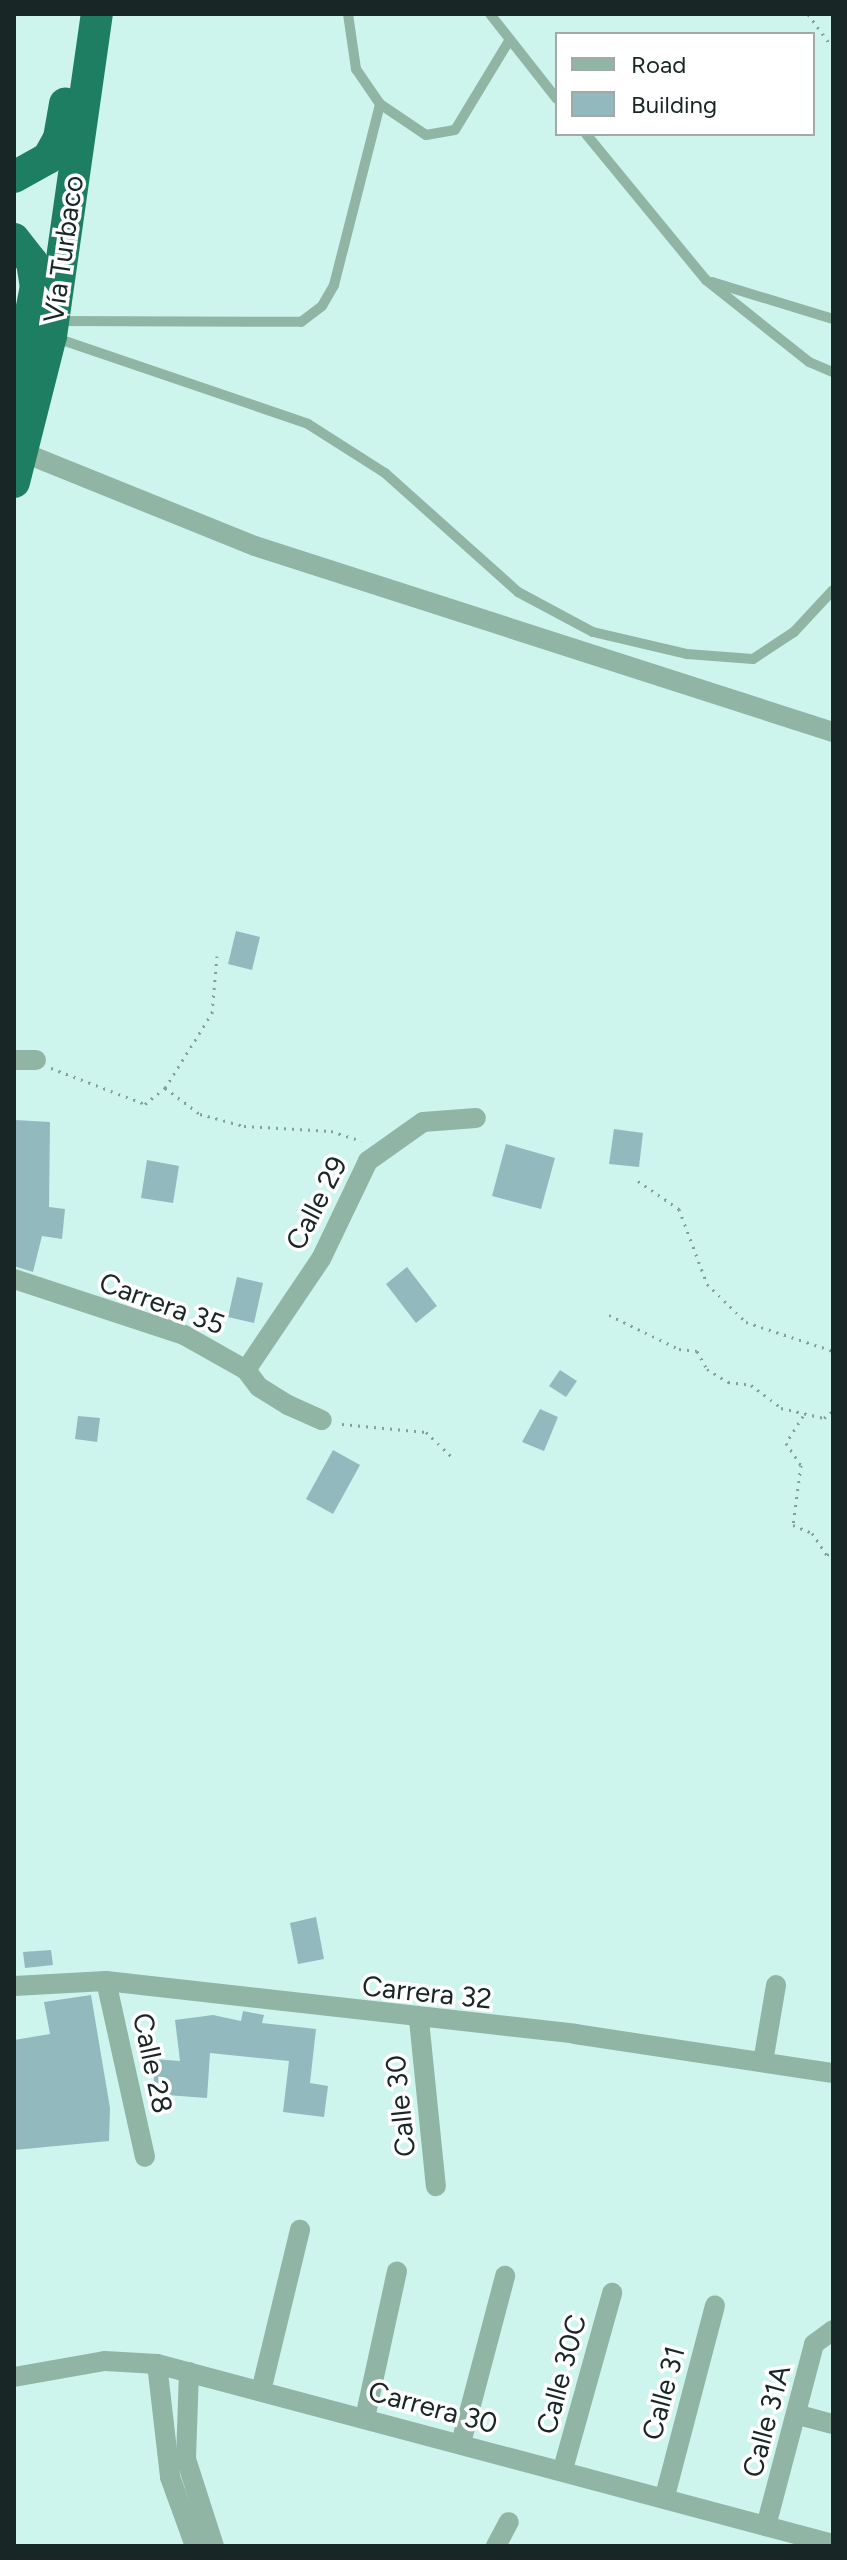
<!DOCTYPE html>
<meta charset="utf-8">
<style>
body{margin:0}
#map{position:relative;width:847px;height:2560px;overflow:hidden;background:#cef4ee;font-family:Figtree,sans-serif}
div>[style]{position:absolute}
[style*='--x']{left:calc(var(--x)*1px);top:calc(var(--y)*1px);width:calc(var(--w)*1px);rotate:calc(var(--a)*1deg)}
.building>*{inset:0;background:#92babe}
.path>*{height:3px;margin-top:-1.5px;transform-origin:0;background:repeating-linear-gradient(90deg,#84a09c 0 2px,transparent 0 8px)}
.service>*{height:10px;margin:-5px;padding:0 5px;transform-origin:5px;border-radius:5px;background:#90b5a5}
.minor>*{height:20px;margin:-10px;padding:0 10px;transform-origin:10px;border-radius:10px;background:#90b5a5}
.trunk>*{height:32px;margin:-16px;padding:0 16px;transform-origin:16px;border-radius:16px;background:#1d7e62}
span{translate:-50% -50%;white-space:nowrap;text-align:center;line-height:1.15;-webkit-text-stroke:7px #fff;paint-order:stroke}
.street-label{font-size:28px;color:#182725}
.frame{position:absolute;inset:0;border:16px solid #182725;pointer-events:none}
.legend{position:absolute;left:555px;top:32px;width:260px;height:104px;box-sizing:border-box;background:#fff;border:2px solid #a3a9a8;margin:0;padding:10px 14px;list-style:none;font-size:24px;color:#182725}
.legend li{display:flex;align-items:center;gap:16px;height:40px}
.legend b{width:40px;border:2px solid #a3a9a8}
</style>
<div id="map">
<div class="building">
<i style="clip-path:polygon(236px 931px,260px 937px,252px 970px,228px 964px)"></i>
<i style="clip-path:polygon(15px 1120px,50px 1122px,49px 1207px,65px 1209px,62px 1239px,42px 1236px,33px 1272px,14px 1266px)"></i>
<i style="clip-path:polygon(614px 1129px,643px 1133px,639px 1167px,609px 1164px)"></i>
<i style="clip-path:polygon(506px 1144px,555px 1158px,541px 1209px,492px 1196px)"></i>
<i style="clip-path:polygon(147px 1160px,179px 1166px,173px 1203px,141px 1198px)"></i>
<i style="clip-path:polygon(407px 1267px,437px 1306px,416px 1323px,386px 1284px)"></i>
<i style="clip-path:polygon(237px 1277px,263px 1283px,254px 1323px,228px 1317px)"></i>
<i style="clip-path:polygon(560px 1370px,577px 1381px,566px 1397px,549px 1386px)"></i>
<i style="clip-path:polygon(540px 1409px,558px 1417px,544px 1451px,522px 1442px)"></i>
<i style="clip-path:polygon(78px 1416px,100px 1418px,97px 1442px,75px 1439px)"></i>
<i style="clip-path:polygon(333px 1450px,360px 1465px,333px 1514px,306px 1499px)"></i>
<i style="clip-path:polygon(316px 1917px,324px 1959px,298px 1964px,290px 1923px)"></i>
<i style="clip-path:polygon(51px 1950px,53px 1965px,25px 1968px,23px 1952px)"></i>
<i style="clip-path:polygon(91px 1995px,110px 2108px,109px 2141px,14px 2150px,14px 2040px,50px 2034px,44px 2002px)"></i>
<i style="clip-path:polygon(243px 2011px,264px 2015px,262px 2023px,316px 2029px,310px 2083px,328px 2086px,324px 2117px,283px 2112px,289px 2061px,210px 2053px,207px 2098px,153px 2094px,155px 2059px,180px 2061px,175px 2020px,213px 2015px,241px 2021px)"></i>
</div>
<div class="path">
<i style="--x:808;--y:14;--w:42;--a:53.7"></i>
<i style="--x:51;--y:1068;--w:101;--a:21"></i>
<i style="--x:145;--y:1104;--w:26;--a:-39"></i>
<i style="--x:165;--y:1088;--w:89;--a:-57.9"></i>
<i style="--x:212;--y:1013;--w:57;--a:-85"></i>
<i style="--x:165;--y:1088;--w:44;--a:36.6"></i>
<i style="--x:200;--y:1114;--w:46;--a:15.3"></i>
<i style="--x:244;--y:1126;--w:87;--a:3.3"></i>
<i style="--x:331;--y:1131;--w:32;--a:18"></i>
<i style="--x:638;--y:1181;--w:50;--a:34.3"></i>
<i style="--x:679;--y:1209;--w:80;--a:69.5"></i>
<i style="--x:707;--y:1284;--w:54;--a:44.3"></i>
<i style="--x:746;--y:1322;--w:92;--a:18.4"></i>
<i style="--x:609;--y:1315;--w:78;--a:25.9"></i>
<i style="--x:679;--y:1349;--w:18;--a:6"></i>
<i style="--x:697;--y:1351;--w:21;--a:61"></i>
<i style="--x:707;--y:1369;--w:25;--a:32"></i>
<i style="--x:728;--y:1382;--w:23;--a:7"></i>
<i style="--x:751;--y:1385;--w:38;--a:37"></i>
<i style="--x:781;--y:1408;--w:44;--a:13.1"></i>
<i style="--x:824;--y:1418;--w:11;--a:-38"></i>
<i style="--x:803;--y:1416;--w:32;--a:122"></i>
<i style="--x:786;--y:1443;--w:27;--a:56"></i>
<i style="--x:801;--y:1465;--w:61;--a:97.6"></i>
<i style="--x:793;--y:1525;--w:21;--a:23"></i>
<i style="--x:812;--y:1533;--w:27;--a:56"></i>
<i style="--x:827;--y:1555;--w:7;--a:-27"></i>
<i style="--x:342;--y:1424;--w:84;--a:5.4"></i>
<i style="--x:426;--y:1432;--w:37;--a:44"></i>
</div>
<div class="service">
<i style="--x:348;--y:14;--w:56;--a:81.7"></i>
<i style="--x:356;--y:69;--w:42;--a:55.6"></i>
<i style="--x:380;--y:104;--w:55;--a:34"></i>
<i style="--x:426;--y:135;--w:29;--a:-10"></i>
<i style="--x:455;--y:130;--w:104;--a:-58.8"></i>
<i style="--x:490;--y:14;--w:108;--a:51.8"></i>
<i style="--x:586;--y:134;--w:189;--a:50.6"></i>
<i style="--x:706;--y:280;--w:132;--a:38.5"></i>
<i style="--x:809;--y:362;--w:26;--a:23"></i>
<i style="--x:712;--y:282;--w:127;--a:17"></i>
<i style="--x:56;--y:321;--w:245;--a:0.2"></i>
<i style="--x:301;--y:322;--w:26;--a:-37"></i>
<i style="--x:322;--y:306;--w:24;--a:-60"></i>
<i style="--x:334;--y:285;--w:187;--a:-75.7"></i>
<i style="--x:56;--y:338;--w:266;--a:18.8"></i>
<i style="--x:308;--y:424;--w:91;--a:32.5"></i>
<i style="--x:385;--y:473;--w:178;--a:41.8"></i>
<i style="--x:518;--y:592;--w:85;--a:28.1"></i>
<i style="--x:593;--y:632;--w:97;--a:13.2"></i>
<i style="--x:687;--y:654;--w:66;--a:4.3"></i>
<i style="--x:753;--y:659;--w:49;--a:-33.4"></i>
<i style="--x:794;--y:632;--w:57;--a:-47.1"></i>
</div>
<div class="minor">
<i style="--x:22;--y:452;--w:251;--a:22"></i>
<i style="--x:255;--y:546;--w:607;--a:17.84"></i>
<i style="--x:14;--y:1060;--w:22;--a:0"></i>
<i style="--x:14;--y:1279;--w:179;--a:18.2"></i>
<i style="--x:184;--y:1335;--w:71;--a:29.4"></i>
<i style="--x:246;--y:1370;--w:21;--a:53"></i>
<i style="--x:259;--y:1387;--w:34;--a:32"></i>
<i style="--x:288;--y:1405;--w:37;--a:24"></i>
<i style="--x:246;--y:1370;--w:134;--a:-56"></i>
<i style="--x:321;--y:1259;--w:109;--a:-64.4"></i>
<i style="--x:368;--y:1161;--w:67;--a:-35.3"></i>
<i style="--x:423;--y:1122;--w:53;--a:-4.3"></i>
<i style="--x:106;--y:1981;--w:180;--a:77.5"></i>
<i style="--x:14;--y:1986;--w:92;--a:-3.1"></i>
<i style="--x:106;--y:1981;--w:472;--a:6.4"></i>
<i style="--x:575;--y:2034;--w:261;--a:8.6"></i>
<i style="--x:419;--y:2020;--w:167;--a:84.2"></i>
<i style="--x:763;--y:2062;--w:78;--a:-80.4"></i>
<i style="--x:157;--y:2364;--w:114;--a:83.4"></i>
<i style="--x:170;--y:2477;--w:73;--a:70.1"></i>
<i style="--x:189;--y:2372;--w:87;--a:92"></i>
<i style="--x:186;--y:2459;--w:91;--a:72.2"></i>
<i style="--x:14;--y:2377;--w:92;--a:-10"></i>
<i style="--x:105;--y:2361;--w:52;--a:3.3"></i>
<i style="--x:157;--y:2364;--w:700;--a:14.91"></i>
<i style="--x:261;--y:2391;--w:166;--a:-76.4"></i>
<i style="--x:799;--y:2415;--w:35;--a:15"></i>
<i style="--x:365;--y:2418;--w:150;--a:-77.7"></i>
<i style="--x:461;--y:2443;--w:173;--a:-75.2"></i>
<i style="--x:563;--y:2469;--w:183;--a:-74.4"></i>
<i style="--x:665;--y:2496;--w:197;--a:-75.3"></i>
<i style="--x:766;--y:2526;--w:188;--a:-75.2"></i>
<i style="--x:814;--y:2344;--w:24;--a:-36"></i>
<i style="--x:496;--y:2546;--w:27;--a:-62"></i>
</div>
<div class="trunk">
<i style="--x:14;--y:177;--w:39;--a:-29"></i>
<i style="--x:48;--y:158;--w:23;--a:-61"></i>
<i style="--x:59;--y:138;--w:35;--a:-80"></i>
<i style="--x:14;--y:239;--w:29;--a:52"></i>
<i style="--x:32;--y:262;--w:24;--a:81"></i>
<i style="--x:36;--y:286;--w:115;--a:101"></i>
<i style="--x:14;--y:482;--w:151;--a:-75.8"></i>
<i style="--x:51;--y:336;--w:325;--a:-81.9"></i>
</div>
<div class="street-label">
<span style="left:63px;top:249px;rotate:-82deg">Vía Turbaco</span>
<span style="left:316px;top:1203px;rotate:-63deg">Calle 29</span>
<span style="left:162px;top:1303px;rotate:20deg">Carrera 35</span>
<span style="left:427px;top:1992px;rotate:6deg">Carrera 32</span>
<span style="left:153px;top:2063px;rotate:78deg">Calle 28</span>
<span style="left:400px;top:2106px;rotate:-96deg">Calle 30</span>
<span style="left:561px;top:2374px;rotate:-75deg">Calle 30C</span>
<span style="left:663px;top:2393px;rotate:-75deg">Calle 31</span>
<span style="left:433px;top:2407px;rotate:15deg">Carrera 30</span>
<span style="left:766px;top:2421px;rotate:-75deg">Calle 31A</span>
</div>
<div class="frame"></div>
<ul class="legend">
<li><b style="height:10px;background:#90b5a5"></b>Road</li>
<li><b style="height:22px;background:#92babe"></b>Building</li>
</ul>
</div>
